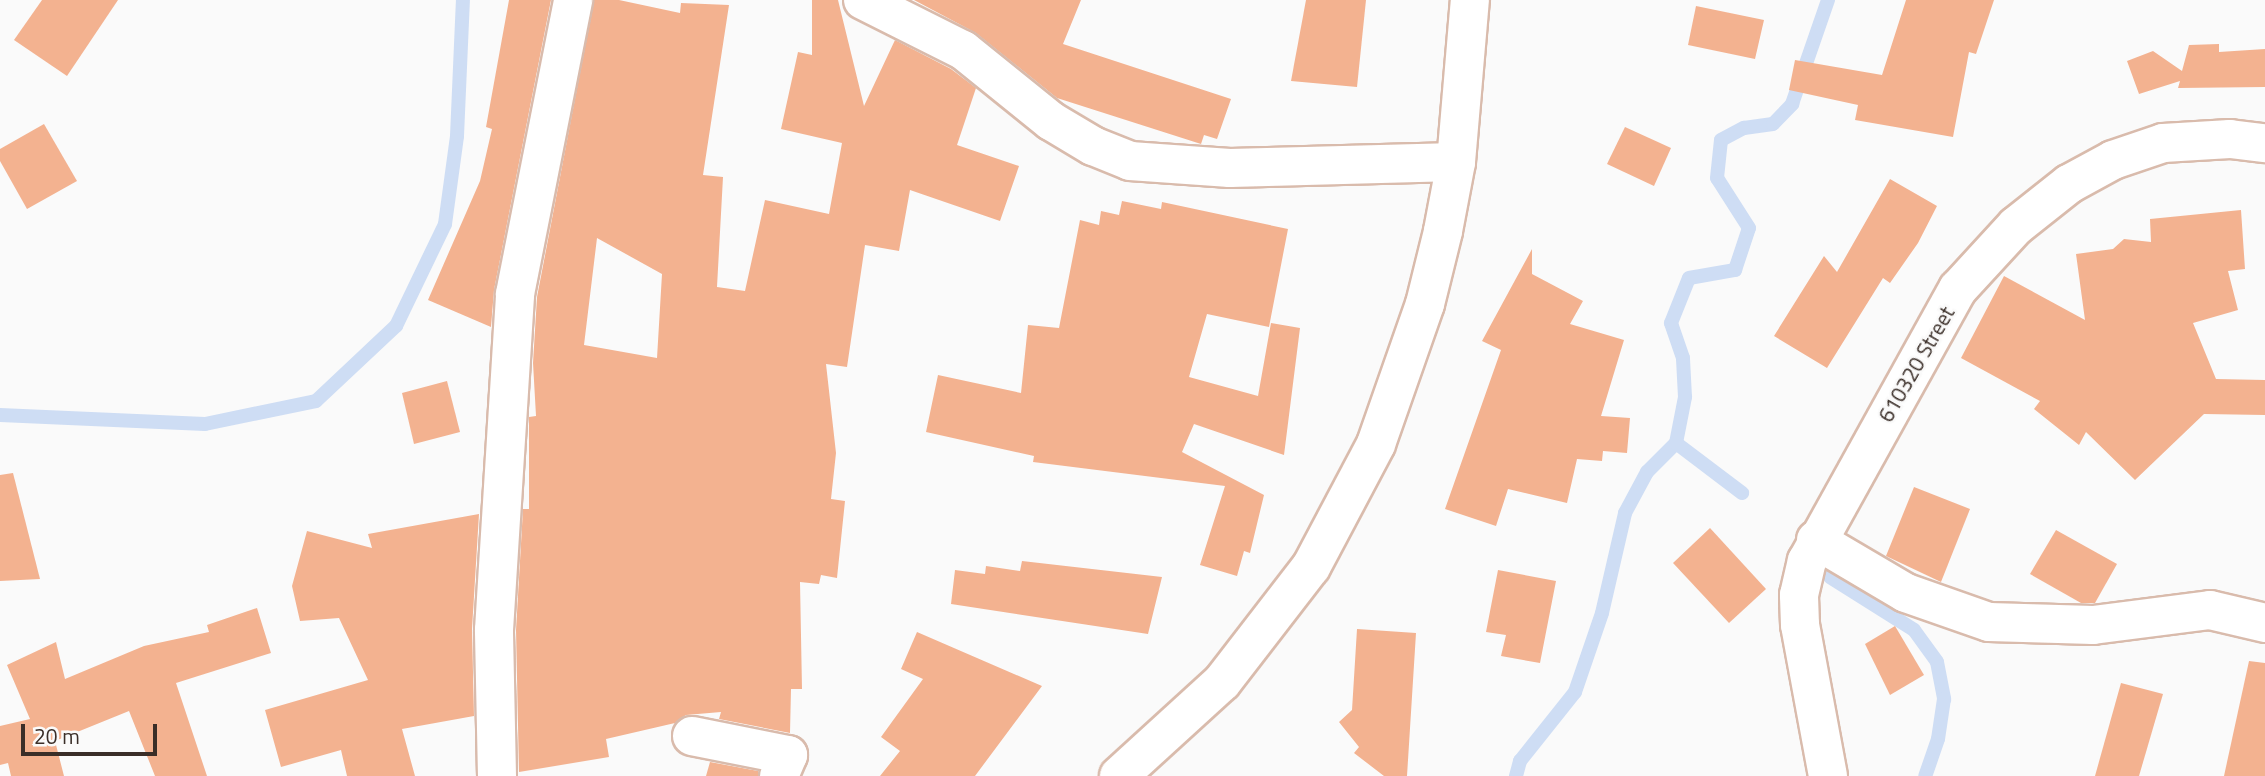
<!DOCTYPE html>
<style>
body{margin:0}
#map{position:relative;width:2265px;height:776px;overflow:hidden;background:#fafafa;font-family:"Titillium Web",sans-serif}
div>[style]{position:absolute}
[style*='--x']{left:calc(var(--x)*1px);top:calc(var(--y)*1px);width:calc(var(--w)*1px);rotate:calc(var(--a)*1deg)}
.stream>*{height:14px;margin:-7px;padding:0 7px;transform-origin:7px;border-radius:7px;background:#ceddf4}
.building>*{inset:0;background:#f3b290}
.roads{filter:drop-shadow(2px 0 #d9bbac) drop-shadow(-2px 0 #d9bbac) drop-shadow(0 2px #d9bbac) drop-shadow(0 -2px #d9bbac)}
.street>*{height:38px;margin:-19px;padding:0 19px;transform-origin:19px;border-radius:19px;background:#fff}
.secondary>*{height:38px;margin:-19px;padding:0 19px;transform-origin:19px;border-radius:19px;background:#fff}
span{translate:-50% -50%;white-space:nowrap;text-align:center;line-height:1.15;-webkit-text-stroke:5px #fafafa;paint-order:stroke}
.street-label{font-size:21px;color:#3a2e28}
.scale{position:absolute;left:21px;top:724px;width:136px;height:32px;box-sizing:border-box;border:4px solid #3a2e28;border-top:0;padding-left:9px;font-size:21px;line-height:24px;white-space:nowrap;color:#3a2e28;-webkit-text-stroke:5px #fafafa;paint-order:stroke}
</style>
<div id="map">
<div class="stream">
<i style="--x:0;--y:415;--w:205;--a:2.5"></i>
<i style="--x:205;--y:424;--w:113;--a:-11.7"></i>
<i style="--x:316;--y:401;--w:110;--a:-43.2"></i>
<i style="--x:396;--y:326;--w:113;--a:-64.3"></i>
<i style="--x:445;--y:224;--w:89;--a:-82.2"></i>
<i style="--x:457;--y:136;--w:136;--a:-87.5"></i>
<i style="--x:1676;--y:443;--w:83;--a:37.1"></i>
<i style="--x:1830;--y:577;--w:99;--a:32.2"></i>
<i style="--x:1914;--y:630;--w:39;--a:54"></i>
<i style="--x:1937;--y:662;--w:38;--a:79"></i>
<i style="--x:1944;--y:699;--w:40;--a:98.5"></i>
<i style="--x:1938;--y:739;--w:39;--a:109"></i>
<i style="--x:1516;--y:776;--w:16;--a:-75"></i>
<i style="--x:1520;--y:761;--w:88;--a:-51.4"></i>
<i style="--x:1575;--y:692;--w:83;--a:-71.1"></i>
<i style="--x:1602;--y:613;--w:103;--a:-77"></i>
<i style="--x:1625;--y:513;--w:47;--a:-61.8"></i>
<i style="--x:1647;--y:472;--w:41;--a:-45"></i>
<i style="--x:1676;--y:443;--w:47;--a:-78.9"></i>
<i style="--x:1685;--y:397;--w:39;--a:-93"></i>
<i style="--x:1683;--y:358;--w:37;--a:-109"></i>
<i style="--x:1671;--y:323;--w:48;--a:-68.2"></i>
<i style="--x:1689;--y:278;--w:47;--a:-9.9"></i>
<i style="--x:1735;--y:270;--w:44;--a:-71.6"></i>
<i style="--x:1749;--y:228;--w:59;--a:-122.6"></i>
<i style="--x:1717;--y:178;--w:38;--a:-84"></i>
<i style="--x:1721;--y:140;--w:26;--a:-28"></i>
<i style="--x:1744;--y:128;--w:29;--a:-8"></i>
<i style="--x:1773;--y:124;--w:28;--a:-46"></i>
<i style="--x:1792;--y:104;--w:110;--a:-70.9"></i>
</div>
<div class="building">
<i style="clip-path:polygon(42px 0,118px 0,67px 76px,14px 40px)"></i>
<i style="clip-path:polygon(509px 0,551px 0,494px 290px,491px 327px,428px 300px,480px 181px,492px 129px,486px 127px)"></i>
<i style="clip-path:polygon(evenodd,594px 0,619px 0,680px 13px,681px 3px,729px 5px,703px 175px,723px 177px,717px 287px,745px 291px,765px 200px,829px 214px,842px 143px,781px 129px,798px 52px,812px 55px,812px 0,838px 0,864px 106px,895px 40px,951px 69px,976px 88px,957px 145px,1019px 166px,1000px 221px,910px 190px,899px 251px,865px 245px,847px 367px,826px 364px,836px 453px,831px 499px,845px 501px,837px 578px,821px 575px,819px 584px,800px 582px,802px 689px,791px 689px,790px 733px,719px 719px,721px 712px,686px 715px,675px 723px,606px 739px,609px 757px,519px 772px,516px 630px,523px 509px,529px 509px,529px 417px,536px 416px,533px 363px,537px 297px,594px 0,597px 238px,662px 274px,657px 358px,584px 345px,597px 238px)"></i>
<i style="clip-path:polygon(914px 0,1081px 0,1063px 44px,1231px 99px,1217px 139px,1204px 135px,1201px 144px,1057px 98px,976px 33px)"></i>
<i style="clip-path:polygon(1306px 0,1366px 0,1357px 87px,1291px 81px)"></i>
<i style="clip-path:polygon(1906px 0,1994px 0,1976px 54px,1969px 52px,1953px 137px,1855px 120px,1858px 105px,1789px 90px,1795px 60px,1882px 75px)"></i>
<i style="clip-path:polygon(1696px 6px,1764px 20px,1755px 59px,1688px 45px)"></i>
<i style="clip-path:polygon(2219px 44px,2219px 52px,2265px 49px,2265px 87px,2178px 88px,2180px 81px,2139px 94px,2127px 61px,2153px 51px,2182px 71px,2189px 45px)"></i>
<i style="clip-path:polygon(44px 124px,77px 181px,27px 209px,0 161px,0 149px)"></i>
<i style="clip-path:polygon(1625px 127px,1671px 148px,1654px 186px,1607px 164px)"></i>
<i style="clip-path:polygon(1890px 179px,1937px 206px,1918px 243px,1890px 283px,1883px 278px,1827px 368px,1774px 336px,1824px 256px,1837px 272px)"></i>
<i style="clip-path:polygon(1122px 201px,1161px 209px,1162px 202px,1288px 229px,1269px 327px,1207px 314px,1189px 377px,1258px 396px,1271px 323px,1300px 328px,1284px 455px,1194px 424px,1182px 452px,1264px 495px,1250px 553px,1244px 551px,1237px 576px,1200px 565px,1225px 486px,1033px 462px,1034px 456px,926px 432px,938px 375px,1021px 393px,1028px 325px,1059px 328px,1080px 220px,1099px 225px,1101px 211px,1119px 215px)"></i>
<i style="clip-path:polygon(2241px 210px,2245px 269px,2228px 271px,2238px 310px,2193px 323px,2216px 379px,2265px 380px,2265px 415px,2204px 414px,2135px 480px,2086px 432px,2079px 445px,2034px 409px,2040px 401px,1961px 358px,2004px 276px,2085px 320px,2076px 254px,2113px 249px,2124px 239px,2151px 242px,2150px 219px)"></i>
<i style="clip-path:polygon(1532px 249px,1532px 274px,1583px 301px,1570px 324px,1624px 340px,1601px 416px,1630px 418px,1627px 453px,1603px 451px,1602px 461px,1577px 459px,1567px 503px,1508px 489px,1496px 526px,1445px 509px,1501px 350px,1482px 341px)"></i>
<i style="clip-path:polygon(447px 381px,460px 432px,414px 444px,402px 393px)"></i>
<i style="clip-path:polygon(13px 473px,40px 579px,0 581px,0 475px)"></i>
<i style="clip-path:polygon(1914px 487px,1970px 509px,1941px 582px,1886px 556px)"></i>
<i style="clip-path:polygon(479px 514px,472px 629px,474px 716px,402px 729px,415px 776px,347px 776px,341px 750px,281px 767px,265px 710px,368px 680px,339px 618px,300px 621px,292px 586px,307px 531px,372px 548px,368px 534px)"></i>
<i style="clip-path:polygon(1710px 528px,1766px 589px,1729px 623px,1673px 563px)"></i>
<i style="clip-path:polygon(2056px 530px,2117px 564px,2095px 603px,2081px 603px,2030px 574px)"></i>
<i style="clip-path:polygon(1022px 561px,1162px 577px,1148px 634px,951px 604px,955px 570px,985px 574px,986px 566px,1020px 571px)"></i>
<i style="clip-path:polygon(1498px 570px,1556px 581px,1540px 663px,1501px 656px,1506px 635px,1486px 632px)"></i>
<i style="clip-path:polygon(257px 608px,271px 653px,176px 683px,207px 776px,155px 776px,129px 711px,55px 741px,64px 776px,11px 776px,8px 763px,0 765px,0 726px,30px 719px,7px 665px,56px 642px,65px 679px,144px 646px,209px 632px,207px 625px)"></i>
<i style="clip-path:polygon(1895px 626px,1924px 675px,1890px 695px,1865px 644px)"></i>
<i style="clip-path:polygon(1357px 629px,1416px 633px,1407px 776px,1384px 776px,1354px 753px,1359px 747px,1339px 722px,1352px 710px)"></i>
<i style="clip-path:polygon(917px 632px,1042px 686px,975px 776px,880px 776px,900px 751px,881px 737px,923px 679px,901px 669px)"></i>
<i style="clip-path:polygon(2249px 661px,2265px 663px,2265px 776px,2224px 776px)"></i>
<i style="clip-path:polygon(2121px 683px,2163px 694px,2139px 776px,2095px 776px)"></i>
<i style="clip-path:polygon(710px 762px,758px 771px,758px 776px,706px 776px)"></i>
</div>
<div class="roads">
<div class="street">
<i style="--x:863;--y:0;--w:112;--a:26.6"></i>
<i style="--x:963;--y:50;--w:113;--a:38.9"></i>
<i style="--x:1051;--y:121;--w:49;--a:30.8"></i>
<i style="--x:1093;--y:146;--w:40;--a:22"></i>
<i style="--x:1130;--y:161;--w:100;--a:4"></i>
<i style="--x:1230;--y:168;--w:226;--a:-1.5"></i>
<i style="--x:1816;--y:540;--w:104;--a:30.5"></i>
<i style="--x:1906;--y:593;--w:88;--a:19.3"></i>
<i style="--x:1989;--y:622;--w:104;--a:1.7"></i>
<i style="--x:2093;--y:625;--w:118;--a:-7.3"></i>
<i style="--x:2210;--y:610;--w:57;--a:13.3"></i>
<i style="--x:692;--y:736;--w:98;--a:11.2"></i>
<i style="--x:788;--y:755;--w:23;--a:113"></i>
<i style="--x:497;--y:776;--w:146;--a:-91.2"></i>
<i style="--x:494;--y:630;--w:337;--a:-86.4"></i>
<i style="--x:515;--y:294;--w:300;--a:-78.8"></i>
<i style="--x:1828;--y:776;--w:154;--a:-100.5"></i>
<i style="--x:1800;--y:625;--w:30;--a:-92"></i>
<i style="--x:1799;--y:595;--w:35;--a:-77"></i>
<i style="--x:1807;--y:561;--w:311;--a:-61"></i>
<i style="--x:1958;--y:289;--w:86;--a:-47.4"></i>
<i style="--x:2016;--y:226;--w:68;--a:-38.4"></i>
<i style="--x:2069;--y:184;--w:50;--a:-28.6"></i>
<i style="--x:2113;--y:160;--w:53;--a:-18.8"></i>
<i style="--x:2163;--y:143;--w:67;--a:-3.4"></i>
<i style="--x:2230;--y:139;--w:35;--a:7"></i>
</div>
<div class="secondary">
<i style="--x:1119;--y:776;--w:139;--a:-42.4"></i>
<i style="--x:1222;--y:682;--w:145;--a:-52.3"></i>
<i style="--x:1311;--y:567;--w:139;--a:-62.1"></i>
<i style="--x:1376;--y:444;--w:148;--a:-70.7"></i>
<i style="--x:1425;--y:304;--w:75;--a:-76.1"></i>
<i style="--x:1443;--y:231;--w:70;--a:-79.3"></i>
<i style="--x:1456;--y:162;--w:163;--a:-85.1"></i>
</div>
</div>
<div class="street-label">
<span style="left:1916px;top:364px;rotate:-60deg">610320 Street</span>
</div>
<div class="scale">20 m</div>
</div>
